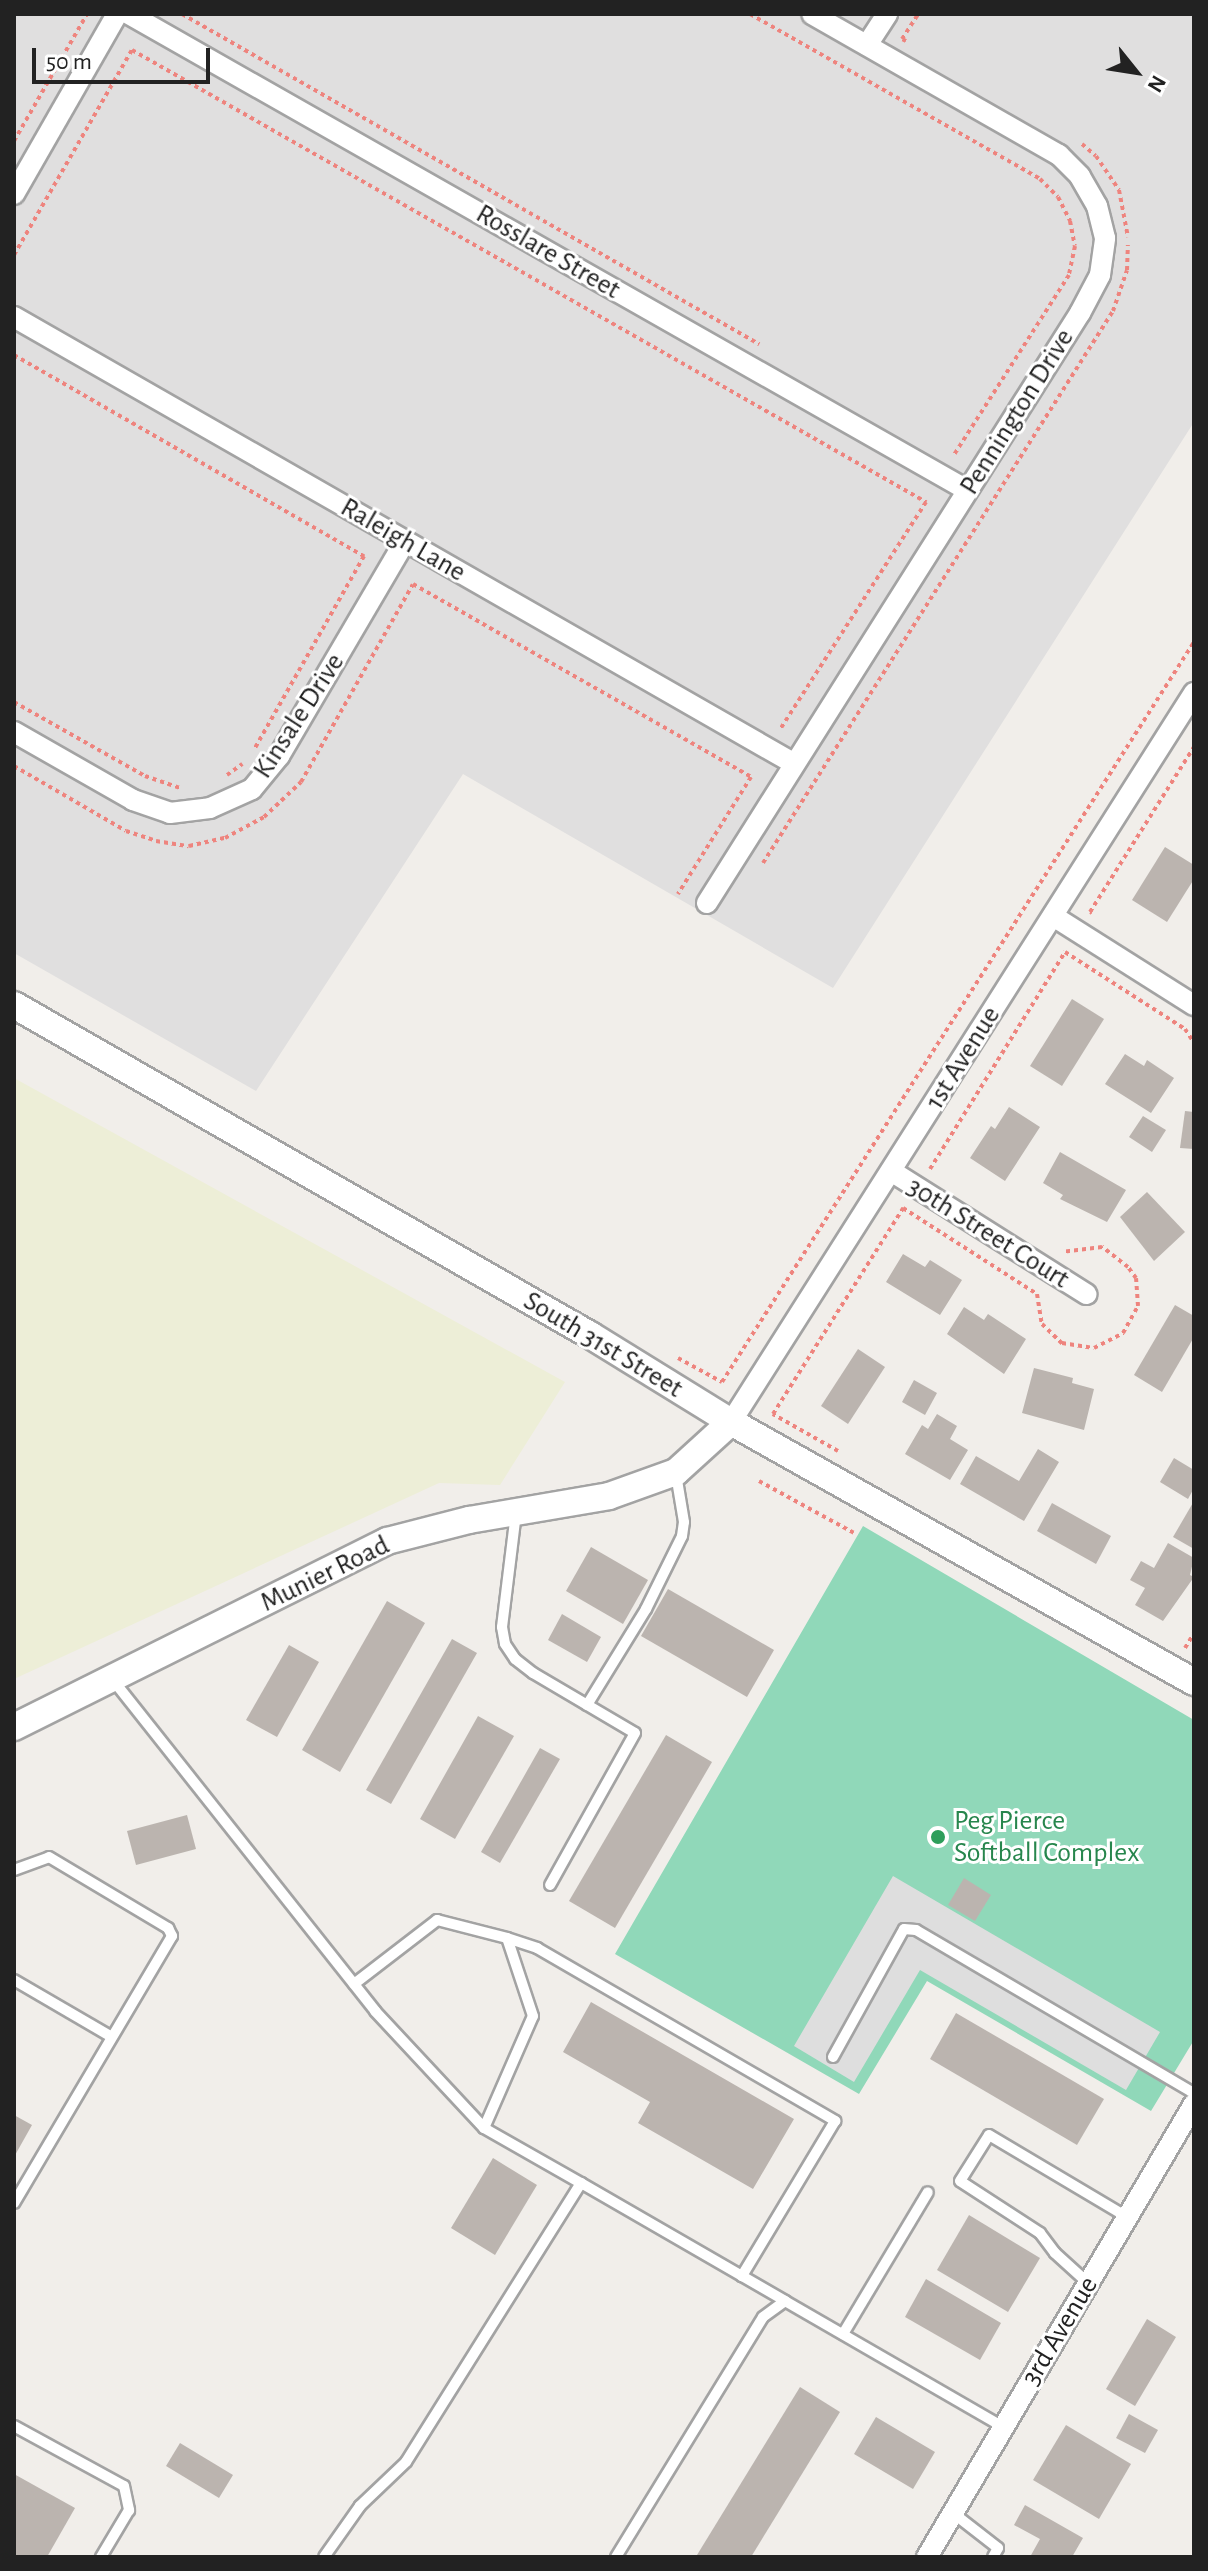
<!DOCTYPE html>
<style>
body{margin:0}
#map{position:relative;width:1208px;height:2571px;overflow:hidden;background:#f1eeea;font-family:"Alegreya Sans",sans-serif}
div>[style]{position:absolute}
[style*='--x']{left:calc(var(--x)*1px);top:calc(var(--y)*1px);width:calc(var(--w)*1px);rotate:calc(var(--a)*1deg)}
.residential>*{inset:0;background:#e0dfdf}
.farmland>*{inset:0;background:#edeed7}
.pitch>*{inset:0;background:#90d8b9}
.parking>*{inset:0;background:#dedede}
.building>*{inset:0;background:#bbb4af}
.path>*{height:4px;margin-top:-2px;transform-origin:0;background:repeating-linear-gradient(90deg,#ee847e 0 4px,transparent 0 8px)}
.roads{filter:drop-shadow(2px 0 #a3a3a3) drop-shadow(-2px 0 #a3a3a3) drop-shadow(0 2px #a3a3a3) drop-shadow(0 -2px #a3a3a3)}
.service>*{height:10px;margin:-5px;padding:0 5px;transform-origin:5px;border-radius:5px;background:#fff}
.minor>*{height:20px;margin:-10px;padding:0 10px;transform-origin:10px;border-radius:10px;background:#fff}
.tertiary>*{height:26px;margin:-13px;padding:0 13px;transform-origin:13px;border-radius:13px;background:#fff}
.dots>*{width:22px;height:22px;translate:-50% -50%;box-sizing:border-box;border:4px solid #fff;border-radius:50%}
span{translate:-50% -50%;white-space:nowrap;text-align:center;line-height:1.15;-webkit-text-stroke:6px #fff;paint-order:stroke}
.street-label{font-size:28px;color:#222}
.leisure-label{font-size:28px;color:#27864d}
.left{translate:0 -50%;text-align:left}
.frame{position:absolute;inset:0;border:16px solid #222;pointer-events:none}
.north{position:absolute;left:1096px;top:32px;width:80px;height:80px;-webkit-text-stroke:6px #fff;paint-order:stroke;rotate:120deg;font-size:22px;font-weight:700;line-height:32px;text-align:center;color:#222}
.north::after{content:'';display:block;margin:auto;width:28px;height:36px;background:#222;clip-path:polygon(50% 0,100% 100%,50% 72%,0 100%)}
.scale{position:absolute;left:32px;top:48px;width:178px;height:36px;box-sizing:border-box;border:4px solid #222;border-top:0;padding-left:10px;font-size:24px;line-height:28px;white-space:nowrap;color:#222;-webkit-text-stroke:6px #fff;paint-order:stroke}
</style>
<div id="map">
<div class="residential">
<i style="clip-path:polygon(14px 14px,1194px 14px,1194px 422px,833px 988px,463px 774px,256px 1091px,14px 953px)"></i>
</div>
<div class="farmland">
<i style="clip-path:polygon(14px 1078px,565px 1382px,500px 1485px,439px 1483px,14px 1679px)"></i>
</div>
<div class="pitch">
<i style="clip-path:polygon(863px 1526px,1194px 1720px,1194px 2040px,1151px 2111px,927px 1981px,859px 2094px,615px 1954px)"></i>
</div>
<div class="parking">
<i style="clip-path:polygon(893px 1876px,1160px 2032px,1126px 2090px,920px 1970px,854px 2082px,794px 2046px)"></i>
</div>
<div class="building">
<i style="clip-path:polygon(1165px 847px,1194px 865px,1194px 879px,1167px 922px,1132px 900px)"></i>
<i style="clip-path:polygon(1072px 999px,1104px 1019px,1062px 1086px,1030px 1066px)"></i>
<i style="clip-path:polygon(1125px 1054px,1144px 1066px,1147px 1060px,1174px 1078px,1151px 1113px,1105px 1084px)"></i>
<i style="clip-path:polygon(1009px 1107px,1040px 1127px,1005px 1181px,970px 1158px,991px 1126px,995px 1129px)"></i>
<i style="clip-path:polygon(1185px 1111px,1194px 1112px,1194px 1149px,1180px 1148px)"></i>
<i style="clip-path:polygon(1143px 1116px,1166px 1130px,1152px 1152px,1129px 1137px)"></i>
<i style="clip-path:polygon(1060px 1152px,1126px 1190px,1107px 1222px,1060px 1199px,1063px 1195px,1043px 1183px)"></i>
<i style="clip-path:polygon(1147px 1192px,1185px 1232px,1154px 1261px,1120px 1217px)"></i>
<i style="clip-path:polygon(903px 1254px,925px 1267px,930px 1260px,962px 1280px,940px 1315px,886px 1282px)"></i>
<i style="clip-path:polygon(1175px 1305px,1194px 1316px,1194px 1337px,1162px 1392px,1134px 1375px)"></i>
<i style="clip-path:polygon(964px 1307px,984px 1320px,988px 1314px,1026px 1339px,1004px 1374px,947px 1334px)"></i>
<i style="clip-path:polygon(858px 1349px,885px 1367px,848px 1424px,821px 1406px)"></i>
<i style="clip-path:polygon(1034px 1368px,1073px 1378px,1072px 1383px,1094px 1389px,1084px 1430px,1022px 1413px)"></i>
<i style="clip-path:polygon(914px 1380px,937px 1393px,925px 1415px,902px 1402px)"></i>
<i style="clip-path:polygon(937px 1414px,957px 1426px,950px 1439px,968px 1450px,950px 1480px,905px 1454px,922px 1425px,928px 1429px)"></i>
<i style="clip-path:polygon(1038px 1449px,1059px 1462px,1024px 1521px,960px 1484px,976px 1456px,1019px 1481px)"></i>
<i style="clip-path:polygon(1174px 1458px,1194px 1470px,1194px 1488px,1188px 1499px,1160px 1482px)"></i>
<i style="clip-path:polygon(1194px 1501px,1194px 1549px,1173px 1537px)"></i>
<i style="clip-path:polygon(1052px 1503px,1111px 1536px,1096px 1564px,1037px 1531px)"></i>
<i style="clip-path:polygon(1168px 1543px,1194px 1558px,1190px 1575px,1194px 1577px,1163px 1621px,1135px 1605px,1145px 1588px,1130px 1580px,1141px 1561px,1154px 1568px)"></i>
<i style="clip-path:polygon(591px 1547px,648px 1580px,623px 1624px,566px 1591px)"></i>
<i style="clip-path:polygon(668px 1589px,774px 1650px,747px 1697px,641px 1636px)"></i>
<i style="clip-path:polygon(387px 1601px,425px 1623px,340px 1772px,302px 1750px)"></i>
<i style="clip-path:polygon(562px 1614px,601px 1637px,587px 1662px,548px 1640px)"></i>
<i style="clip-path:polygon(452px 1639px,477px 1653px,391px 1804px,366px 1790px)"></i>
<i style="clip-path:polygon(289px 1645px,319px 1662px,277px 1737px,246px 1720px)"></i>
<i style="clip-path:polygon(478px 1716px,514px 1736px,455px 1839px,420px 1819px)"></i>
<i style="clip-path:polygon(666px 1735px,712px 1762px,615px 1928px,569px 1901px)"></i>
<i style="clip-path:polygon(540px 1748px,560px 1759px,500px 1863px,481px 1852px)"></i>
<i style="clip-path:polygon(187px 1815px,196px 1849px,136px 1865px,127px 1831px)"></i>
<i style="clip-path:polygon(964px 1878px,991px 1895px,975px 1921px,948px 1905px)"></i>
<i style="clip-path:polygon(591px 2002px,794px 2119px,753px 2189px,638px 2123px,650px 2102px,563px 2052px)"></i>
<i style="clip-path:polygon(956px 2013px,1104px 2099px,1077px 2145px,930px 2059px)"></i>
<i style="clip-path:polygon(14px 2115px,32px 2125px,14px 2157px)"></i>
<i style="clip-path:polygon(493px 2158px,537px 2185px,495px 2255px,451px 2228px)"></i>
<i style="clip-path:polygon(969px 2215px,1040px 2258px,1008px 2312px,937px 2270px)"></i>
<i style="clip-path:polygon(926px 2279px,1001px 2323px,980px 2360px,905px 2317px)"></i>
<i style="clip-path:polygon(1147px 2319px,1176px 2337px,1135px 2406px,1106px 2389px)"></i>
<i style="clip-path:polygon(800px 2387px,840px 2412px,751px 2557px,700px 2557px,697px 2555px)"></i>
<i style="clip-path:polygon(1129px 2414px,1158px 2430px,1145px 2453px,1116px 2438px)"></i>
<i style="clip-path:polygon(876px 2417px,935px 2452px,913px 2489px,854px 2454px)"></i>
<i style="clip-path:polygon(1066px 2425px,1131px 2464px,1099px 2519px,1033px 2480px)"></i>
<i style="clip-path:polygon(180px 2443px,233px 2475px,219px 2498px,166px 2466px)"></i>
<i style="clip-path:polygon(14px 2474px,75px 2508px,47px 2557px,14px 2557px)"></i>
<i style="clip-path:polygon(1025px 2505px,1083px 2538px,1072px 2557px,1030px 2557px,1040px 2539px,1014px 2525px)"></i>
</div>
<div class="path">
<i style="--x:182;--y:14;--w:665;--a:29.77"></i>
<i style="--x:750;--y:14;--w:334;--a:29.6"></i>
<i style="--x:1040;--y:179;--w:25;--a:45"></i>
<i style="--x:1058;--y:197;--w:27;--a:63"></i>
<i style="--x:1070;--y:221;--w:25;--a:79"></i>
<i style="--x:1075;--y:246;--w:30;--a:102"></i>
<i style="--x:1069;--y:275;--w:214;--a:122.6"></i>
<i style="--x:906;--y:41;--w:4;--a:-153"></i>
<i style="--x:902;--y:39;--w:30;--a:-57"></i>
<i style="--x:14;--y:141;--w:146;--a:-60.1"></i>
<i style="--x:1082;--y:144;--w:18;--a:41"></i>
<i style="--x:1096;--y:156;--w:41;--a:55.9"></i>
<i style="--x:1119;--y:190;--w:48;--a:79.2"></i>
<i style="--x:14;--y:255;--w:237;--a:-60.1"></i>
<i style="--x:132;--y:50;--w:914;--a:29.65"></i>
<i style="--x:926;--y:502;--w:270;--a:122.7"></i>
<i style="--x:14;--y:355;--w:404;--a:29.9"></i>
<i style="--x:364;--y:556;--w:221;--a:119.6"></i>
<i style="--x:14;--y:702;--w:150;--a:29.5"></i>
<i style="--x:145;--y:776;--w:39;--a:19"></i>
<i style="--x:14;--y:766;--w:129;--a:30.1"></i>
<i style="--x:126;--y:831;--w:32;--a:18"></i>
<i style="--x:156;--y:841;--w:33;--a:9"></i>
<i style="--x:189;--y:846;--w:37;--a:-13"></i>
<i style="--x:225;--y:838;--w:44;--a:-28.3"></i>
<i style="--x:264;--y:817;--w:51;--a:-43.4"></i>
<i style="--x:301;--y:782;--w:227;--a:-60.5"></i>
<i style="--x:413;--y:584;--w:389;--a:29.7"></i>
<i style="--x:751;--y:777;--w:138;--a:122"></i>
<i style="--x:227;--y:775;--w:19;--a:-36"></i>
<i style="--x:763;--y:863;--w:654;--a:-57.62"></i>
<i style="--x:1113;--y:311;--w:43;--a:-71.1"></i>
<i style="--x:1127;--y:270;--w:25;--a:-88"></i>
<i style="--x:1092;--y:913;--w:2;--a:-153"></i>
<i style="--x:1090;--y:912;--w:195;--a:-57.8"></i>
<i style="--x:930;--y:1169;--w:256;--a:-58.1"></i>
<i style="--x:1065;--y:952;--w:143;--a:32.7"></i>
<i style="--x:1185;--y:1029;--w:17;--a:57"></i>
<i style="--x:678;--y:1358;--w:50;--a:28.6"></i>
<i style="--x:722;--y:1382;--w:878;--a:-57.47"></i>
<i style="--x:838;--y:1451;--w:75;--a:-150.4"></i>
<i style="--x:773;--y:1414;--w:244;--a:-57.7"></i>
<i style="--x:903;--y:1208;--w:159;--a:32.7"></i>
<i style="--x:1037;--y:1294;--w:30;--a:81"></i>
<i style="--x:1042;--y:1324;--w:28;--a:44"></i>
<i style="--x:1062;--y:1343;--w:32;--a:9"></i>
<i style="--x:1094;--y:1348;--w:33;--a:-27"></i>
<i style="--x:1123;--y:1333;--w:31;--a:-61"></i>
<i style="--x:1138;--y:1306;--w:28;--a:-94"></i>
<i style="--x:1136;--y:1278;--w:14;--a:-126"></i>
<i style="--x:1128;--y:1267;--w:33;--a:-142"></i>
<i style="--x:1102;--y:1247;--w:39;--a:173"></i>
<i style="--x:759;--y:1481;--w:108;--a:28.7"></i>
<i style="--x:1185;--y:1648;--w:17;--a:-59"></i>
</div>
<div class="roads">
<div class="service">
<i style="--x:516;--y:1513;--w:115;--a:97"></i>
<i style="--x:502;--y:1627;--w:17;--a:80"></i>
<i style="--x:505;--y:1644;--w:18;--a:56"></i>
<i style="--x:515;--y:1659;--w:23;--a:38"></i>
<i style="--x:533;--y:1673;--w:118;--a:30.5"></i>
<i style="--x:635;--y:1733;--w:174;--a:119.2"></i>
<i style="--x:113;--y:1680;--w:422;--a:51.6"></i>
<i style="--x:375;--y:2011;--w:160;--a:47"></i>
<i style="--x:484;--y:2128;--w:112;--a:29.6"></i>
<i style="--x:581;--y:2183;--w:329;--a:122.1"></i>
<i style="--x:406;--y:2462;--w:64;--a:136.3"></i>
<i style="--x:360;--y:2506;--w:62;--a:125.2"></i>
<i style="--x:587;--y:1705;--w:113;--a:-58.4"></i>
<i style="--x:646;--y:1609;--w:81;--a:-63.7"></i>
<i style="--x:682;--y:1536;--w:14;--a:-82"></i>
<i style="--x:684;--y:1522;--w:49;--a:-99.5"></i>
<i style="--x:14;--y:1870;--w:37;--a:-20"></i>
<i style="--x:49;--y:1857;--w:139;--a:30.8"></i>
<i style="--x:168;--y:1928;--w:9;--a:63"></i>
<i style="--x:172;--y:1936;--w:310;--a:120.6"></i>
<i style="--x:14;--y:1980;--w:113;--a:30.2"></i>
<i style="--x:354;--y:1984;--w:105;--a:-37.6"></i>
<i style="--x:437;--y:1920;--w:72;--a:14.4"></i>
<i style="--x:507;--y:1938;--w:32;--a:18"></i>
<i style="--x:537;--y:1948;--w:345;--a:30.1"></i>
<i style="--x:835;--y:2121;--w:181;--a:121"></i>
<i style="--x:833;--y:2057;--w:146;--a:-61"></i>
<i style="--x:904;--y:1929;--w:12;--a:5"></i>
<i style="--x:916;--y:1930;--w:322;--a:30.4"></i>
<i style="--x:484;--y:2128;--w:122;--a:-66.4"></i>
<i style="--x:533;--y:2016;--w:82;--a:-108.4"></i>
<i style="--x:581;--y:2183;--w:236;--a:30"></i>
<i style="--x:1088;--y:2283;--w:45;--a:-137.7"></i>
<i style="--x:1055;--y:2253;--w:25;--a:-127"></i>
<i style="--x:1040;--y:2233;--w:95;--a:-147"></i>
<i style="--x:960;--y:2181;--w:54;--a:-57.8"></i>
<i style="--x:989;--y:2135;--w:161;--a:30.7"></i>
<i style="--x:843;--y:2334;--w:165;--a:-59.1"></i>
<i style="--x:14;--y:2426;--w:125;--a:28.6"></i>
<i style="--x:124;--y:2486;--w:25;--a:78"></i>
<i style="--x:129;--y:2510;--w:55;--a:120.8"></i>
<i style="--x:953;--y:2513;--w:57;--a:37.9"></i>
<i style="--x:998;--y:2548;--w:10;--a:119"></i>
<i style="--x:616;--y:2557;--w:281;--a:-58.5"></i>
<i style="--x:763;--y:2317;--w:27;--a:-36"></i>
<i style="--x:785;--y:2301;--w:252;--a:30"></i>
</div>
<div class="minor">
<i style="--x:129;--y:14;--w:964;--a:29.6"></i>
<i style="--x:867;--y:45;--w:37;--a:-57"></i>
<i style="--x:14;--y:194;--w:207;--a:-60.2"></i>
<i style="--x:14;--y:317;--w:898;--a:29.79"></i>
<i style="--x:14;--y:732;--w:137;--a:29.7"></i>
<i style="--x:133;--y:800;--w:39;--a:19"></i>
<i style="--x:170;--y:813;--w:40;--a:-7.1"></i>
<i style="--x:210;--y:808;--w:46;--a:-24.3"></i>
<i style="--x:252;--y:789;--w:43;--a:-50.7"></i>
<i style="--x:279;--y:756;--w:249;--a:-59.6"></i>
<i style="--x:707;--y:903;--w:698;--a:-57.7"></i>
<i style="--x:1080;--y:313;--w:43;--a:-62.2"></i>
<i style="--x:1100;--y:275;--w:37;--a:-82"></i>
<i style="--x:1105;--y:238;--w:33;--a:-104"></i>
<i style="--x:1097;--y:206;--w:34;--a:-120"></i>
<i style="--x:1080;--y:176;--w:30;--a:-135"></i>
<i style="--x:1059;--y:155;--w:284;--a:-150.3"></i>
<i style="--x:1053;--y:916;--w:167;--a:32.3"></i>
<i style="--x:891;--y:1171;--w:231;--a:32.2"></i>
<i style="--x:731;--y:1422;--w:864;--a:-57.58"></i>
<i style="--x:927;--y:2557;--w:526;--a:-59.48"></i>
</div>
<div class="tertiary">
<i style="--x:14;--y:1005;--w:664;--a:29.81"></i>
<i style="--x:590;--y:1335;--w:166;--a:31.7"></i>
<i style="--x:731;--y:1422;--w:531;--a:29.32"></i>
<i style="--x:14;--y:1727;--w:417;--a:-26.5"></i>
<i style="--x:387;--y:1541;--w:85;--a:-14.4"></i>
<i style="--x:469;--y:1520;--w:142;--a:-9.7"></i>
<i style="--x:609;--y:1496;--w:71;--a:-19.7"></i>
<i style="--x:676;--y:1472;--w:74;--a:-42.3"></i>
</div>
</div>
<div class="dots">
<i style="left:938px;top:1837px;background:#2e9e5b"></i>
</div>
<div class="street-label">
<span style="left:548px;top:252px;rotate:30deg">Rosslare Street</span>
<span style="left:1017px;top:412px;rotate:-58deg">Pennington Drive</span>
<span style="left:403px;top:540px;rotate:30deg">Raleigh Lane</span>
<span style="left:299px;top:716px;rotate:-57deg">Kinsale Drive</span>
<span style="left:963px;top:1058px;rotate:-58deg">1st Avenue</span>
<span style="left:988px;top:1233px;rotate:32deg">30th Street Court</span>
<span style="left:603px;top:1345px;rotate:31deg">South 31st Street</span>
<span style="left:325px;top:1574px;rotate:-26deg">Munier Road</span>
<span style="left:1060px;top:2331px;rotate:-59deg">3rd Avenue</span>
</div>
<div class="leisure-label">
<span class="left" style="left:954px;top:1837px">Peg Pierce<br>Softball Complex</span>
</div>
<div class="frame"></div>
<div class="north">N</div>
<div class="scale">50 m</div>
</div>
